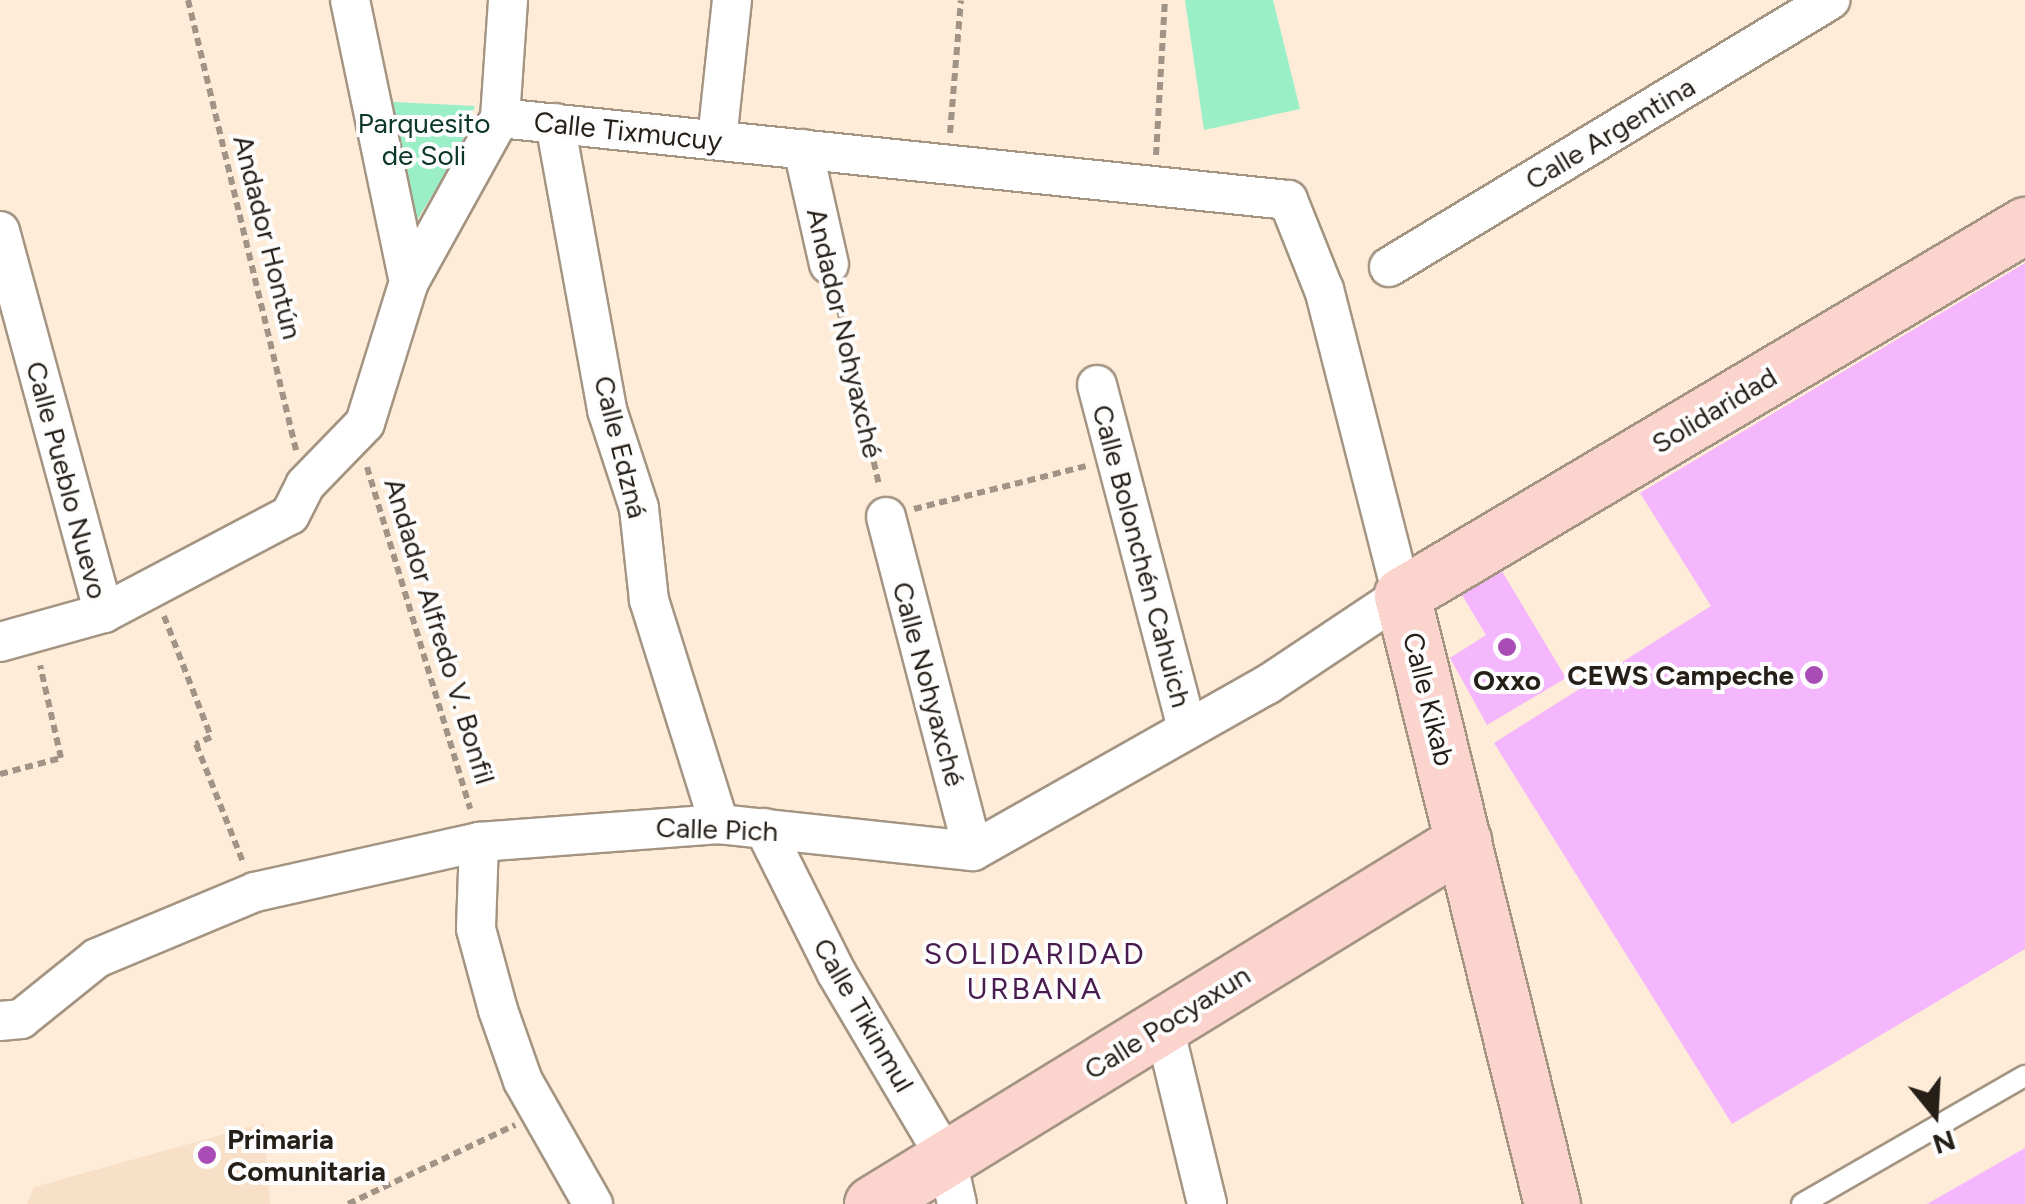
<!DOCTYPE html>
<meta charset="utf-8">
<style>
body{margin:0}
#map{position:relative;width:2025px;height:1204px;overflow:hidden;background:#feecd9;font-family:Figtree,sans-serif}
div>[style]{position:absolute}
[style*='--x']{left:calc(var(--x)*1px);top:calc(var(--y)*1px);width:calc(var(--w)*1px);rotate:calc(var(--a)*1deg)}
.built>*{inset:0;background:#f7e0c7}
.green>*{inset:0;background:#9befc7}
.building>*{inset:0;background:#f4b6fc}
.path>*{height:6px;margin-top:-3px;transform-origin:0;background:repeating-linear-gradient(90deg,#a19486 0 8px,transparent 0 13px)}
.roads{filter:drop-shadow(2px 0 #a49482) drop-shadow(-2px 0 #a49482) drop-shadow(0 2px #a49482) drop-shadow(0 -2px #a49482)}
.lane>*{height:20px;margin:-10px;padding:0 10px;transform-origin:10px;border-radius:10px;background:#fff}
.street>*{height:38px;margin:-19px;padding:0 19px;transform-origin:19px;border-radius:19px;background:#fff}
.secondary>*{height:55px;margin:-27.5px;padding:0 27.5px;transform-origin:27.5px;border-radius:27.5px;background:#fbd4cd}
.dots>*{width:28px;height:28px;translate:-50% -50%;box-sizing:border-box;border:5px solid #fdfdfd;border-radius:50%}
span{translate:-50% -50%;white-space:nowrap;text-align:center;line-height:1.15;-webkit-text-stroke:8px #fdfdfd;paint-order:stroke}
.park-label{font-size:28px;color:#0b3826}
.street-label{font-size:28px;color:#251f18}
.poi-label{font-size:28px;color:#251f18;font-weight:700}
.right{translate:-100% -50%;text-align:right}
.left{translate:0 -50%;text-align:left}
.neighbourhood-label{font-size:30px;color:#491c4f;letter-spacing:2.5px}
.north{position:absolute;left:1885px;top:1064px;width:100px;height:100px;-webkit-text-stroke:8px #fdfdfd;paint-order:stroke;rotate:162deg;font-size:28px;font-weight:700;line-height:40px;text-align:center;color:#251f18}
.north::after{content:'';display:block;margin:auto;width:35px;height:45px;background:#251f18;clip-path:polygon(50% 0,100% 100%,50% 72%,0 100%)}
</style>
<div id="map">
<div class="built">
<i style="clip-path:polygon(264px 1123px,270px 1204px,27px 1204px,34px 1187px)"></i>
</div>
<div class="green">
<i style="clip-path:polygon(1185px 0,1273px 0,1300px 109px,1204px 130px)"></i>
<i style="clip-path:polygon(376px 101px,475px 106px,459px 150px,413px 227px)"></i>
</div>
<div class="building">
<i style="clip-path:polygon(2025px 263px,2025px 949px,1732px 1124px,1494px 743px,1711px 606px,1640px 493px)"></i>
<i style="clip-path:polygon(1500px 568px,1566px 678px,1487px 725px,1450px 658px,1486px 635px,1462px 595px)"></i>
<i style="clip-path:polygon(2025px 1148px,2025px 1204px,1927px 1204px)"></i>
</div>
<div class="path">
<i style="--x:188;--y:0;--w:463;--a:76.5"></i>
<i style="--x:950;--y:133;--w:133;--a:-85.3"></i>
<i style="--x:1156;--y:155;--w:155;--a:-86.7"></i>
<i style="--x:836;--y:297;--w:193;--a:77.1"></i>
<i style="--x:367;--y:467;--w:357;--a:73.2"></i>
<i style="--x:914;--y:509;--w:177;--a:-14"></i>
<i style="--x:164;--y:616;--w:130;--a:68.8"></i>
<i style="--x:211;--y:737;--w:17;--a:155"></i>
<i style="--x:196;--y:744;--w:127;--a:68.3"></i>
<i style="--x:0;--y:774;--w:63;--a:-14.7"></i>
<i style="--x:61;--y:758;--w:95;--a:-102.7"></i>
<i style="--x:348;--y:1204;--w:185;--a:-25.3"></i>
</div>
<div class="roads">
<div class="lane">
<i style="--x:1802;--y:1204;--w:257;--a:-29.9"></i>
</div>
<div class="street">
<i style="--x:350;--y:0;--w:288;--a:78.2"></i>
<i style="--x:555;--y:123;--w:292;--a:79.7"></i>
<i style="--x:607;--y:410;--w:103;--a:71.9"></i>
<i style="--x:639;--y:508;--w:93;--a:83.8"></i>
<i style="--x:649;--y:600;--w:235;--a:72.6"></i>
<i style="--x:717;--y:140;--w:141;--a:-83.9"></i>
<i style="--x:803;--y:149;--w:118;--a:77.3"></i>
<i style="--x:0;--y:231;--w:396;--a:74.8"></i>
<i style="--x:1389;--y:267;--w:516;--a:-31.19"></i>
<i style="--x:1097;--y:385;--w:354;--a:75.3"></i>
<i style="--x:886;--y:517;--w:345;--a:75.4"></i>
<i style="--x:0;--y:642;--w:108;--a:-15.6"></i>
<i style="--x:104;--y:613;--w:210;--a:-27.8"></i>
<i style="--x:290;--y:515;--w:34;--a:-63"></i>
<i style="--x:305;--y:485;--w:86;--a:-45.9"></i>
<i style="--x:365;--y:423;--w:148;--a:-72.7"></i>
<i style="--x:409;--y:282;--w:188;--a:-61"></i>
<i style="--x:500;--y:118;--w:118;--a:-86.1"></i>
<i style="--x:764;--y:828;--w:161;--a:63.4"></i>
<i style="--x:836;--y:972;--w:218;--a:59.4"></i>
<i style="--x:947;--y:1160;--w:45;--a:77.2"></i>
<i style="--x:479;--y:842;--w:87;--a:92"></i>
<i style="--x:476;--y:929;--w:84;--a:74.8"></i>
<i style="--x:498;--y:1010;--w:75;--a:70.6"></i>
<i style="--x:523;--y:1081;--w:142;--a:60.4"></i>
<i style="--x:0;--y:1021;--w:21;--a:-5"></i>
<i style="--x:21;--y:1019;--w:97;--a:-38.8"></i>
<i style="--x:97;--y:958;--w:171;--a:-22.7"></i>
<i style="--x:255;--y:892;--w:230;--a:-12.6"></i>
<i style="--x:479;--y:842;--w:241;--a:-4.3"></i>
<i style="--x:719;--y:824;--w:255;--a:6.1"></i>
<i style="--x:973;--y:851;--w:338;--a:-29.5"></i>
<i style="--x:1267;--y:685;--w:162;--a:-33.7"></i>
<i style="--x:1402;--y:595;--w:315;--a:-104.3"></i>
<i style="--x:1324;--y:290;--w:97;--a:-111.8"></i>
<i style="--x:1288;--y:200;--w:792;--a:-174.06"></i>
<i style="--x:1163;--y:1023;--w:186;--a:76.3"></i>
</div>
<div class="secondary">
<i style="--x:872;--y:1204;--w:694;--a:-31.56"></i>
<i style="--x:1552;--y:1204;--w:627;--a:-103.84"></i>
<i style="--x:1402;--y:595;--w:725;--a:-30.71"></i>
</div>
</div>
<div class="dots">
<i style="left:1507px;top:647px;background:#a94cb6"></i>
<i style="left:1814px;top:675px;background:#a94cb6"></i>
<i style="left:207px;top:1155px;background:#a94cb6"></i>
</div>
<div class="park-label">
<span style="left:424px;top:139px">Parquesito<br>de Soli</span>
</div>
<div class="street-label">
<span style="left:628px;top:131px;rotate:6deg">Calle Tixmucuy</span>
<span style="left:1610px;top:133px;rotate:-31deg">Calle Argentina</span>
<span style="left:268px;top:237px;rotate:76deg">Andador Hontún</span>
<span style="left:845px;top:333px;rotate:77deg">Andador Nohyaxché</span>
<span style="left:1714px;top:410px;rotate:-31deg">Solidaridad</span>
<span style="left:621px;top:447px;rotate:76deg">Calle Edzná</span>
<span style="left:67px;top:480px;rotate:75deg">Calle Pueblo Nuevo</span>
<span style="left:1142px;top:556px;rotate:75deg">Calle Bolonchén Cahuich</span>
<span style="left:440px;top:631px;rotate:73deg">Andador Alfredo V. Bonfil</span>
<span style="left:929px;top:684px;rotate:75deg">Calle Nohyaxché</span>
<span style="left:1429px;top:699px;rotate:76deg">Calle Kikab</span>
<span style="left:717px;top:829px;rotate:2deg">Calle Pich</span>
<span style="left:864px;top:1015px;rotate:60deg">Calle Tikinmul</span>
<span style="left:1167px;top:1022px;rotate:-32deg">Calle Pocyaxun</span>
</div>
<div class="poi-label">
<span class="right" style="left:1794px;top:675px">CEWS Campeche</span>
<span style="left:1507px;top:680px">Oxxo</span>
<span class="left" style="left:227px;top:1155px">Primaria<br>Comunitaria</span>
</div>
<div class="neighbourhood-label">
<span style="left:1035px;top:971px">SOLIDARIDAD<br>URBANA</span>
</div>
<div class="north">N</div>
</div>
